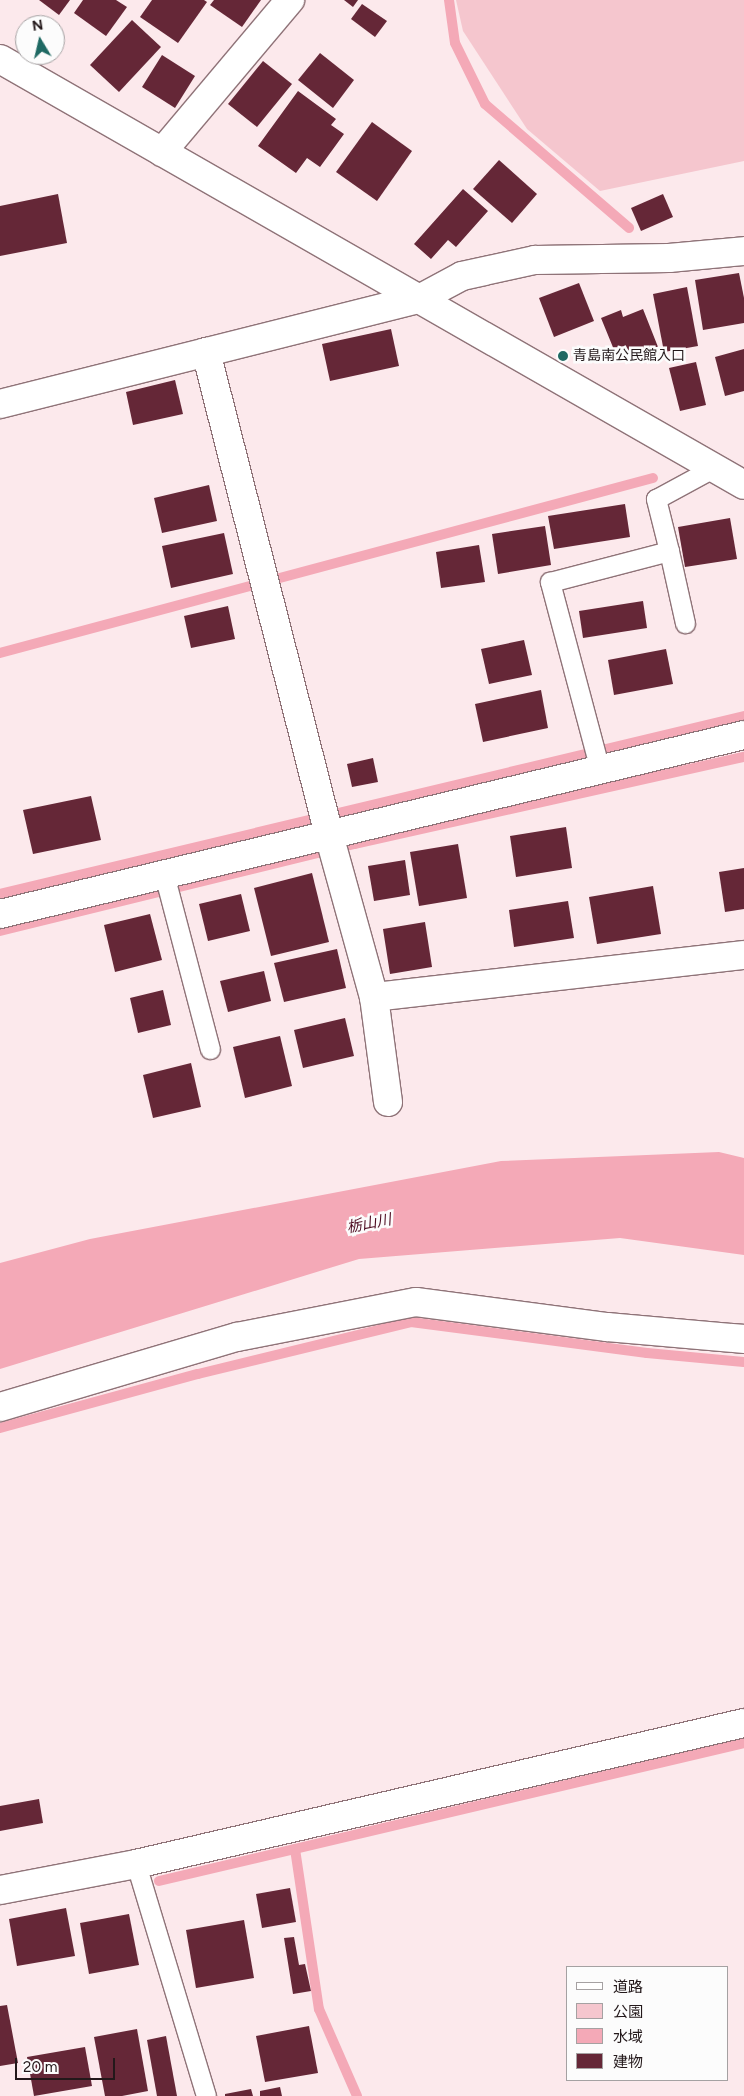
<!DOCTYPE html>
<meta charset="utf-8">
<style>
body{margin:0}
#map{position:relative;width:744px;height:2096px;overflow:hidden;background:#fce9ec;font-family:Figtree,"Noto Sans JP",sans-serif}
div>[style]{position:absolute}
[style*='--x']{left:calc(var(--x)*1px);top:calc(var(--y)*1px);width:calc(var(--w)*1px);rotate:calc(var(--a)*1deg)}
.green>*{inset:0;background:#f5c6ce}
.water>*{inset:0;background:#f4a9b7}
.stream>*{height:10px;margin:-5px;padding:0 5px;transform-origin:5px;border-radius:5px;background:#f4a9b7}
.building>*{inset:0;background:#652737}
.roads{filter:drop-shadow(1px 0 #8f7378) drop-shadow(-1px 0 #8f7378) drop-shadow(0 1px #8f7378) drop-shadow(0 -1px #8f7378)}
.lane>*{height:19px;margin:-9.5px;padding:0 9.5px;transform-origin:9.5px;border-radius:9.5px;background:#fff}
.street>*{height:28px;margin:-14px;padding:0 14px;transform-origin:14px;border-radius:14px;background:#fff}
.secondary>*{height:28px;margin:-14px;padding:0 14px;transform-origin:14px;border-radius:14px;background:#fff}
.dots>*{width:14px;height:14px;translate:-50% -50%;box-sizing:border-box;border:2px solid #fcfcfc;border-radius:50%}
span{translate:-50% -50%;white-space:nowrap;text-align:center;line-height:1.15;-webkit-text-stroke:5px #fcfcfc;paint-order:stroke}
.poi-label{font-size:14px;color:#23181a}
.left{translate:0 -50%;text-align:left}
.water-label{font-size:15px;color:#4d0c21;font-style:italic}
.legend{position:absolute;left:566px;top:1966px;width:162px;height:115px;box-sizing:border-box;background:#fcfcfc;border:1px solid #a5a1a2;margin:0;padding:6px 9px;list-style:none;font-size:15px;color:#23181a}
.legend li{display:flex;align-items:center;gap:10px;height:25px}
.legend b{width:25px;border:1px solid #a5a1a2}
.north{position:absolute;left:15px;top:15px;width:50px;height:50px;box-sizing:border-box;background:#fcfcfc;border:1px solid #a5a1a2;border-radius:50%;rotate:351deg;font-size:14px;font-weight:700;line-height:20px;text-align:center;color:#23181a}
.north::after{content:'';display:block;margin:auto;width:18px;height:22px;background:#1f6963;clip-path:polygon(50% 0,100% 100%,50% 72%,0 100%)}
.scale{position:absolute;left:15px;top:2058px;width:100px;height:22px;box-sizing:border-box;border:2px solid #23181a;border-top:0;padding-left:6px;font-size:15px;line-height:18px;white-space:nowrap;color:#23181a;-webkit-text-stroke:4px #fcfcfc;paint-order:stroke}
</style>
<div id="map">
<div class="green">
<i style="clip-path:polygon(456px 0,744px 0,744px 161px,600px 191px,527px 129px,463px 31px)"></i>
</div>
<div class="water">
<i style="clip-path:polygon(719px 1152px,744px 1158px,744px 1255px,620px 1238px,359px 1259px,0 1369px,0 1263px,90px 1239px,501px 1161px)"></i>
</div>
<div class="stream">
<i style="--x:449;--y:0;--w:43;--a:82.1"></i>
<i style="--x:455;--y:43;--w:68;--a:63.8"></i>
<i style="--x:485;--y:104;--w:190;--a:40.7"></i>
<i style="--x:0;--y:653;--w:676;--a:-15"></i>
<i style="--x:0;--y:894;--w:765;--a:-13.45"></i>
<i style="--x:0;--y:931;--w:365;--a:-13.8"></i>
<i style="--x:354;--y:844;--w:400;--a:-12.6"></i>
<i style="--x:0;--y:1428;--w:205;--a:-15.3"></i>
<i style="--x:198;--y:1374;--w:219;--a:-13.7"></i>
<i style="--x:411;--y:1322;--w:238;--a:7.5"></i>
<i style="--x:647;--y:1353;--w:97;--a:5.3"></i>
<i style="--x:295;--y:1849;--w:162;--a:81.5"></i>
<i style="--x:319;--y:2009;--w:95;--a:66.4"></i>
<i style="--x:159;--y:1881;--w:601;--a:-13.27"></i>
</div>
<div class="building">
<i style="clip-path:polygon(39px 0,70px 0,59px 15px)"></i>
<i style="clip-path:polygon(83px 0,116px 0,127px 7px,106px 36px,74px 13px)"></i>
<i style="clip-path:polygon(152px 0,204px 0,207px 2px,178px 43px,140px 17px)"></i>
<i style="clip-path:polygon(214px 0,261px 0,242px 27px,210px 5px)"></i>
<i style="clip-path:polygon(344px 0,358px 0,353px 7px)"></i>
<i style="clip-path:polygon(362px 4px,387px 21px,375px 37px,351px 19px)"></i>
<i style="clip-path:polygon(132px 20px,161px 47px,119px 92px,90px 65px)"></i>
<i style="clip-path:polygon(320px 53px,354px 80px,333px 108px,298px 80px)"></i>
<i style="clip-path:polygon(162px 55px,195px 76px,175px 108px,142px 87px)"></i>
<i style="clip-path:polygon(263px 61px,292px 84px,257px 127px,228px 104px)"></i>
<i style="clip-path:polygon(298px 91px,336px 119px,331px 125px,344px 134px,320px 167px,307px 158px,296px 173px,258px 146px)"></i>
<i style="clip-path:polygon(372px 122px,412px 151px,377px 201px,336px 172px)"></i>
<i style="clip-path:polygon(499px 160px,537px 194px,512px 223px,473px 189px)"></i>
<i style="clip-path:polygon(463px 189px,488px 211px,456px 247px,448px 240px,431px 259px,414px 244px)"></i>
<i style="clip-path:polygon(58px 194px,67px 243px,0 256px,0 206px)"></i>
<i style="clip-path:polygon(663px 194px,673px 217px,641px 231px,631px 208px)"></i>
<i style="clip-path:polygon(739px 273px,744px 298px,744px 323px,703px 330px,695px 280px)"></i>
<i style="clip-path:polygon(579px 283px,594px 321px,554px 337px,539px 298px)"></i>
<i style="clip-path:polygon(687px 287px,698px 346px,664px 352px,653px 294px)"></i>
<i style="clip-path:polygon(643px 309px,658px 347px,654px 348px,656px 353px,641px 359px,638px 354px,619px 362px,601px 318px,621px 310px,623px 317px)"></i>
<i style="clip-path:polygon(391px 329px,399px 366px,330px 381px,322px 344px)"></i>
<i style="clip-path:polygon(744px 349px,744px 391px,725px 396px,715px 357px)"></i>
<i style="clip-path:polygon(696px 362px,706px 405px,680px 411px,669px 368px)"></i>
<i style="clip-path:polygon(175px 380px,183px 414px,133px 425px,126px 392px)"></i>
<i style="clip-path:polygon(209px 485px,217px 521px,162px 533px,154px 498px)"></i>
<i style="clip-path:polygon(625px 504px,630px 537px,554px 549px,548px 516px)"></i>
<i style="clip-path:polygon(730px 518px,737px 559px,685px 567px,678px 527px)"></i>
<i style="clip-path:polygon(545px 526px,551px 565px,498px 574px,492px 534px)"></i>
<i style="clip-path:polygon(224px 533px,233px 574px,171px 588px,162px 546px)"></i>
<i style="clip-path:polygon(479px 545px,485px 582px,441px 588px,436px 552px)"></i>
<i style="clip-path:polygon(643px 601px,647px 628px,583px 638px,579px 611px)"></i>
<i style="clip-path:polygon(228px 606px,235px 639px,191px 648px,184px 616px)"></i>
<i style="clip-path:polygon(524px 640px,532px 675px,489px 684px,481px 649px)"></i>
<i style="clip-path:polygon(666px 649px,673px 684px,614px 695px,608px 660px)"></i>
<i style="clip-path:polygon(541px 690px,548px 728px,483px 742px,475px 704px)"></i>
<i style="clip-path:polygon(373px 758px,378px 782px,352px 787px,347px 764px)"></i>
<i style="clip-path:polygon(91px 796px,101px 840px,33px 854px,23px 810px)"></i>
<i style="clip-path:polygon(566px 827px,572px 868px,516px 877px,510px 836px)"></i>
<i style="clip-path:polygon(458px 844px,467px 898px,419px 906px,410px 852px)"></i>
<i style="clip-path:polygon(405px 860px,410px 895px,374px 901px,368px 866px)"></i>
<i style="clip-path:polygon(744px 868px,744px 909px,725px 912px,719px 872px)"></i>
<i style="clip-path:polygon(312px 873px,329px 942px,271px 956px,254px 888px)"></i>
<i style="clip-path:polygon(653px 886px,661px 934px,597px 944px,589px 897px)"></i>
<i style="clip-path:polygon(241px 894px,250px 931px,208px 941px,199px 904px)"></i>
<i style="clip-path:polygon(568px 901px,574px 938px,514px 947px,509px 910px)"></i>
<i style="clip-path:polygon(150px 914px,162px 960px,115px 972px,104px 925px)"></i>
<i style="clip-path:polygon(425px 922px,432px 967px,390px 974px,383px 929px)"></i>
<i style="clip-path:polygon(337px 949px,346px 988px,284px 1002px,274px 963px)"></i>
<i style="clip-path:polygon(264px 971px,271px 1001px,228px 1012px,220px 981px)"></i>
<i style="clip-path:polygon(163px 990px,171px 1025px,138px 1033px,130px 998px)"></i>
<i style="clip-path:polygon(345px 1018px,354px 1056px,303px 1068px,294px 1030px)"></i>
<i style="clip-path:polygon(280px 1036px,292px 1086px,245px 1098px,233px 1047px)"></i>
<i style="clip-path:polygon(191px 1063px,201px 1107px,153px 1118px,143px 1075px)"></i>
<i style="clip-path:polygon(39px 1799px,43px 1823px,0 1831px,0 1806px)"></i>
<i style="clip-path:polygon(290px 1888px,296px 1922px,262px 1928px,256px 1894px)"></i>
<i style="clip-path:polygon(66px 1908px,75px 1956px,17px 1966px,9px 1919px)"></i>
<i style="clip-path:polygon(129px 1914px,139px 1965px,89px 1974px,80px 1923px)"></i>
<i style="clip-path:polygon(244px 1920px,254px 1978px,196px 1988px,186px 1930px)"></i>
<i style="clip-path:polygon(294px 1937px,299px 1965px,305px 1964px,311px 1991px,293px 1994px,284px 1938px)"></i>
<i style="clip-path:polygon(7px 2005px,18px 2063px,0 2066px,0 2006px)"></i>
<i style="clip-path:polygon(309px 2026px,318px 2073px,265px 2082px,256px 2036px)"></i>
<i style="clip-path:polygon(137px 2029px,148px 2091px,122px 2096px,105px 2096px,94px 2037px)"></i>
<i style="clip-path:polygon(166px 2036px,177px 2096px,157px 2096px,147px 2040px)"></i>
<i style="clip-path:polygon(85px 2047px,92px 2086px,34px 2096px,27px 2057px)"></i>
<i style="clip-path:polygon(280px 2087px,282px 2096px,260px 2096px,260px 2091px)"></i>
<i style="clip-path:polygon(251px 2089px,253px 2096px,225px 2096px,225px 2094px)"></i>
</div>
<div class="roads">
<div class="lane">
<i style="--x:669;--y:551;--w:74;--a:77.5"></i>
<i style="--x:600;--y:770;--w:195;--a:-104.9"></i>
<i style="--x:550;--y:582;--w:123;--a:-14.6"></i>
<i style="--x:669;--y:551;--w:54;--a:-104"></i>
<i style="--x:656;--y:499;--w:65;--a:-28.5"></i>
<i style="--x:164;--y:874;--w:181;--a:75.3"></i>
<i style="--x:136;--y:1864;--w:242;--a:73.2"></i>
</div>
<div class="street">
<i style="--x:162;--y:152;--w:199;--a:-49.9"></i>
<i style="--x:206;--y:352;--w:498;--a:75.7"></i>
<i style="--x:329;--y:835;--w:168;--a:74.5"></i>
<i style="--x:374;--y:997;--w:106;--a:82.4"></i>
<i style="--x:0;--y:404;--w:432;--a:-14.1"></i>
<i style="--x:419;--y:299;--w:49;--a:-28.1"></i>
<i style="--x:462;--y:276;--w:75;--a:-12.4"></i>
<i style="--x:535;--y:260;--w:134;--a:-0.9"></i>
<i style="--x:669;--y:258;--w:75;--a:-5.3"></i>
<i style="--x:0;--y:914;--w:765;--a:-13.53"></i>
<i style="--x:374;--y:997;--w:372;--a:-6.5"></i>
<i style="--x:0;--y:1407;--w:247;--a:-16.5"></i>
<i style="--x:237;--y:1337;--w:182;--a:-11.1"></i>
<i style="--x:416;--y:1302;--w:193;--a:7.5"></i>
<i style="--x:607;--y:1327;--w:138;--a:5"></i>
<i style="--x:0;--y:1890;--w:138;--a:-10.8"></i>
<i style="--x:136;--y:1864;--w:624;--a:-13.06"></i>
</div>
<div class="secondary">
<i style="--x:0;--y:59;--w:857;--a:29.79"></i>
</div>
</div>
<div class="dots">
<i style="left:563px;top:356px;background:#1f6963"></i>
</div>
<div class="poi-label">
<span class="left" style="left:573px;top:356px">青島南公民館入口</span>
</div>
<div class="water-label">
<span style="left:369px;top:1224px;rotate:-11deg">栃山川</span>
</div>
<ul class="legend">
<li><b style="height:6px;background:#fff"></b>道路</li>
<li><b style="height:14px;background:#f5c6ce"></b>公園</li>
<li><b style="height:14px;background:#f4a9b7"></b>水域</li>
<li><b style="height:14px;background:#652737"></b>建物</li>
</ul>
<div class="north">N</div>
<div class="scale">20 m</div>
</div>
